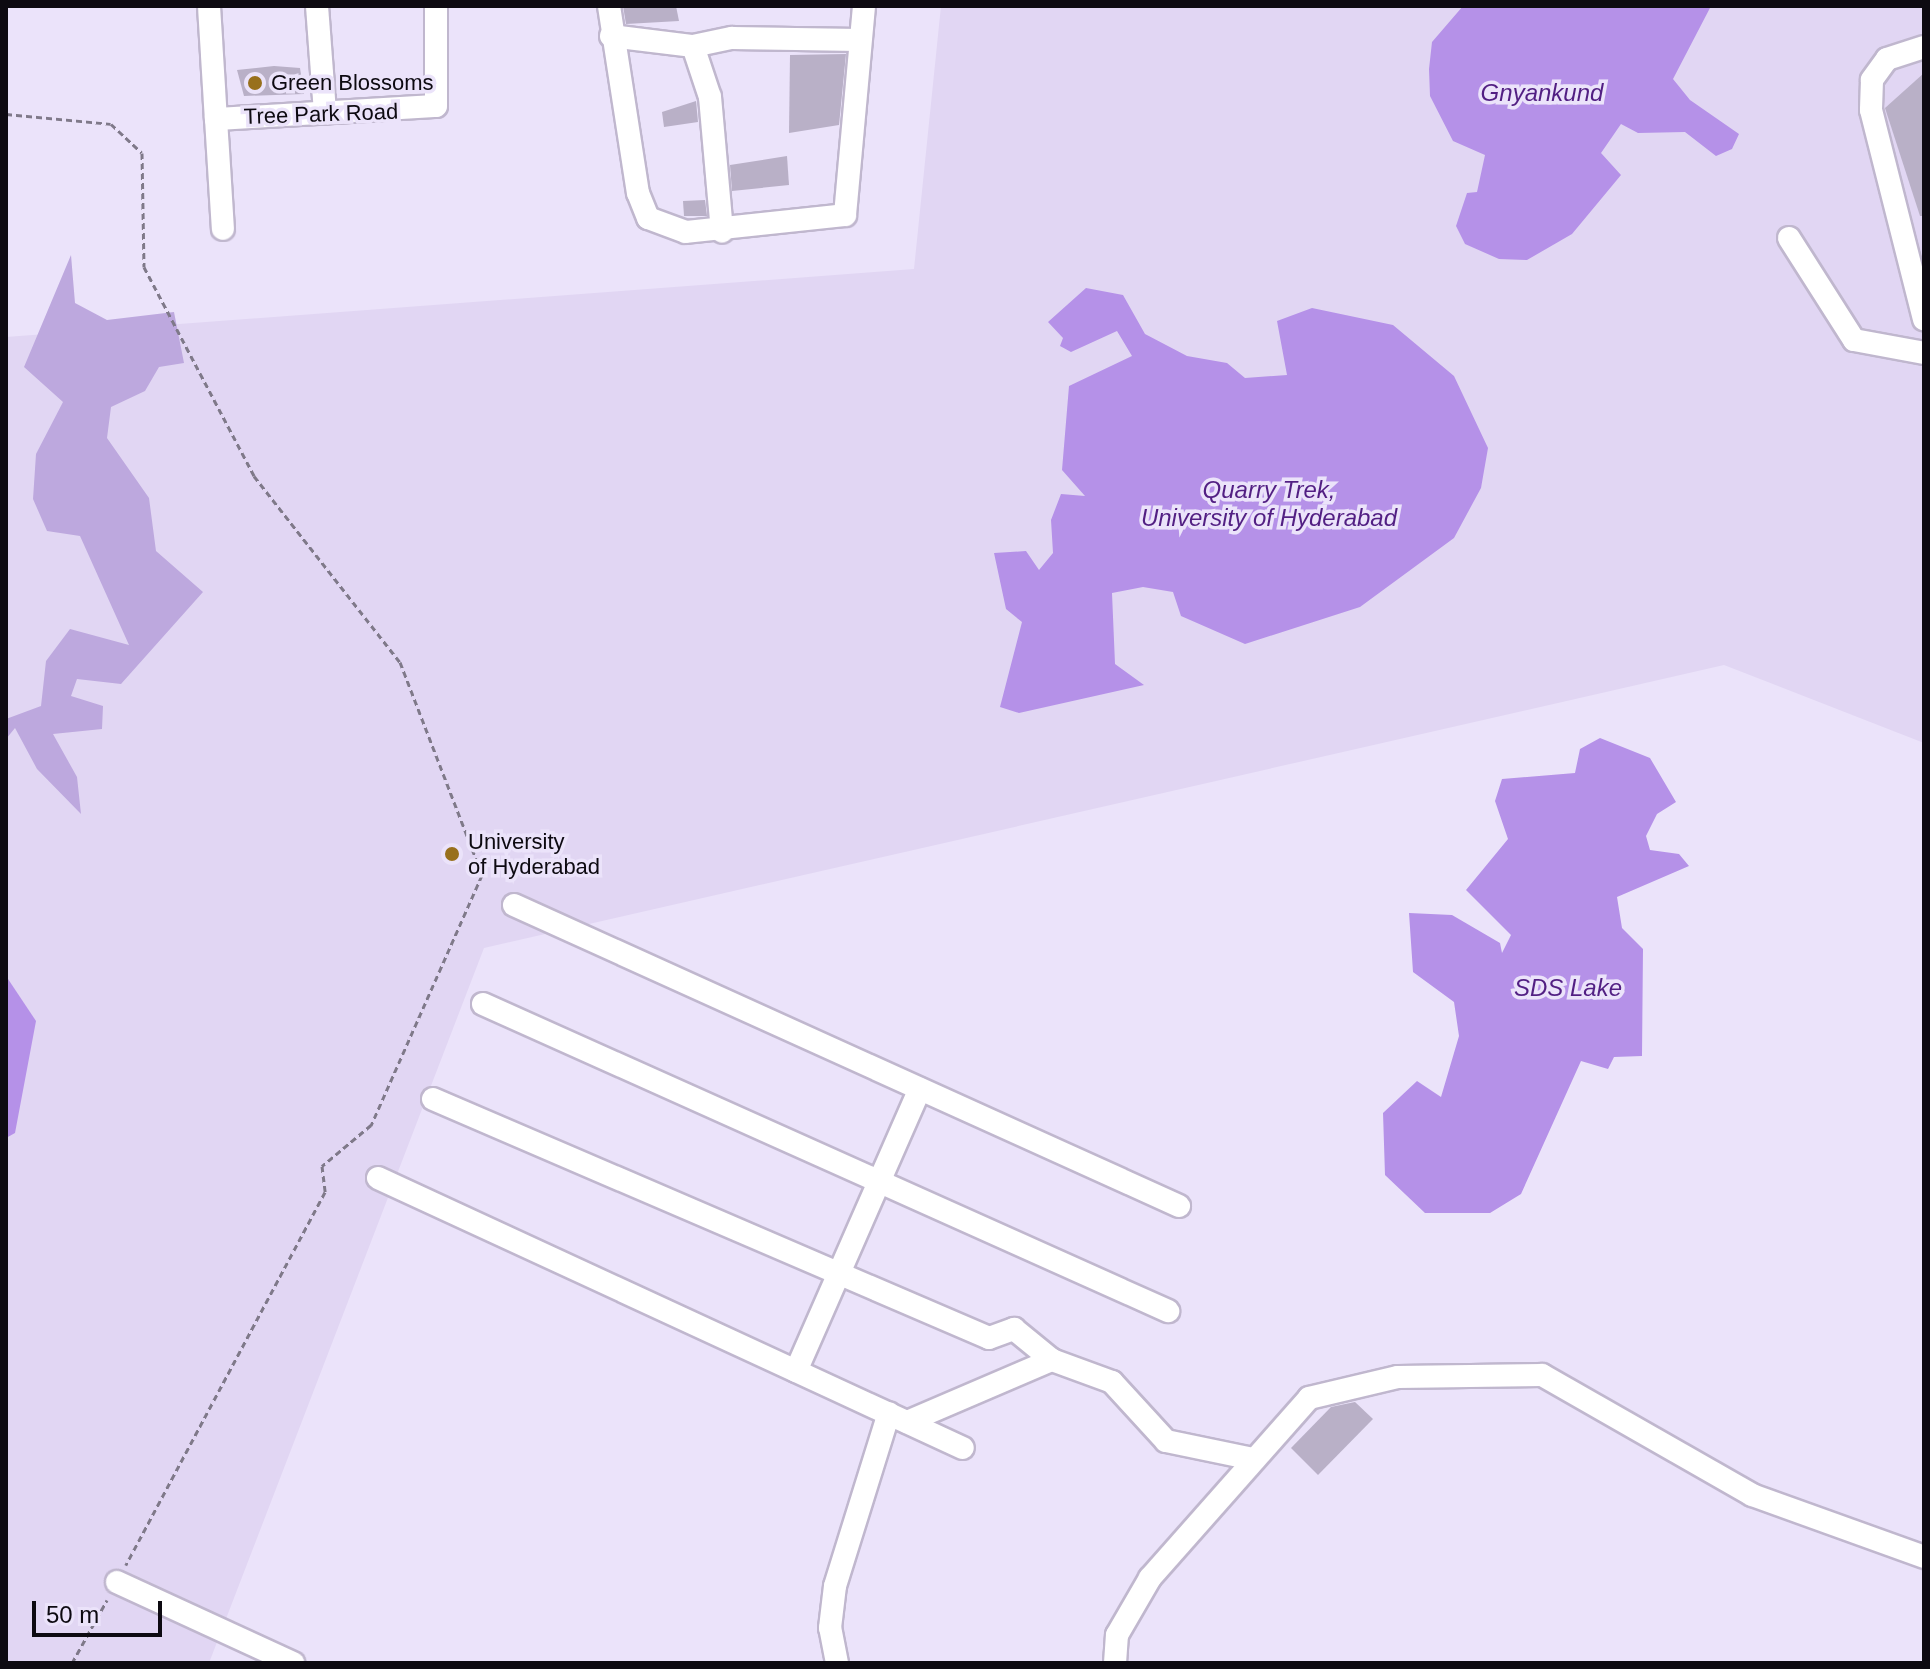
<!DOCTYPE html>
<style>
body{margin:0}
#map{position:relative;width:1930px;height:1669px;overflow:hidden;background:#ebe3fa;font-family:Arial,sans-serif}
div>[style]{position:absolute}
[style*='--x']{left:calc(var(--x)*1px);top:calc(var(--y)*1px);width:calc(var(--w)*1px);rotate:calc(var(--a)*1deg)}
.built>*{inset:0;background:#e1d6f3}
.green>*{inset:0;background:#bda8de}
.water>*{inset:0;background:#b591e8}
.building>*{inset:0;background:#b9b0c7}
.path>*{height:3px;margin-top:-1.5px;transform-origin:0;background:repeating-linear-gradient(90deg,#7f7989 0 6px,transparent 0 10px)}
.roads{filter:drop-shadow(2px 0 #c0b7ce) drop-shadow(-2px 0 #c0b7ce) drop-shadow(0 2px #c0b7ce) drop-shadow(0 -2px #c0b7ce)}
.minor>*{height:22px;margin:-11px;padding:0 11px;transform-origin:11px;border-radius:11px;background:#fff}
.dots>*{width:22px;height:22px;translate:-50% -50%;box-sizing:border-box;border:4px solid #ebe3fa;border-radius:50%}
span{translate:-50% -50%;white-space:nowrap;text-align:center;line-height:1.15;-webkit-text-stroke:7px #ebe3fa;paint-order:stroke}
.poi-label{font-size:22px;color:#0d0a11}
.left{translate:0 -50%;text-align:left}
.street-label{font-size:22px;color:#0d0a11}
.water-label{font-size:24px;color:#521f83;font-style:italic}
.frame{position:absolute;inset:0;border:8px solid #0d0a11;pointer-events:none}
.scale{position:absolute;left:32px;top:1601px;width:130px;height:36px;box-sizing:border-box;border:4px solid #0d0a11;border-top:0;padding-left:10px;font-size:24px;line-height:28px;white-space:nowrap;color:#0d0a11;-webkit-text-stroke:6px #ebe3fa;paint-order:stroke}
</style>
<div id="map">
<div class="built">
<i style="clip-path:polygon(941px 6px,1924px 6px,1924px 743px,1724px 665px,484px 948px,209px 1663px,6px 1663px,6px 337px,914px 269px)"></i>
</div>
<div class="green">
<i style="clip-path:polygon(71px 255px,75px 303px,107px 320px,174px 312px,184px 363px,159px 367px,145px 391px,111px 407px,107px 438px,149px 498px,156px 551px,203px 592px,121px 684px,77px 679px,71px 696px,103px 706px,102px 729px,53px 734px,77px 777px,81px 814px,37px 769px,15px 728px,6px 739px,6px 719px,41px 706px,46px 661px,70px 629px,129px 645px,80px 536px,47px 531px,33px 499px,36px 454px,63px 402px,24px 367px)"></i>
</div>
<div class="water">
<i style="clip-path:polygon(1463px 6px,1711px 6px,1673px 79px,1690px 100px,1739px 134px,1732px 149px,1716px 156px,1685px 132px,1638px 133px,1621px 124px,1601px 153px,1621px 175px,1572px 234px,1527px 260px,1499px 259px,1465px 244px,1456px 226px,1467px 193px,1477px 192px,1485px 155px,1453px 141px,1430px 96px,1429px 69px,1432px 42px)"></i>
<i style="clip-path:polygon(1086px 288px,1123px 295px,1145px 334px,1187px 356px,1227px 363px,1245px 378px,1287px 375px,1277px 321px,1312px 308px,1393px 325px,1454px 376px,1488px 448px,1481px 488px,1454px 538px,1360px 607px,1245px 644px,1181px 616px,1173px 592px,1143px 587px,1112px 593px,1115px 664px,1144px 685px,1019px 713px,1000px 707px,1022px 622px,1006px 609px,994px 553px,1026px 551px,1039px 570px,1053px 553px,1051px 520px,1061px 494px,1085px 496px,1062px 470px,1069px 386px,1132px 356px,1117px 331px,1071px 352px,1060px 346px,1063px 338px,1048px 322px)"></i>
<i style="clip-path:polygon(1600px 738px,1650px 758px,1676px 802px,1657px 814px,1646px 836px,1650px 850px,1679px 854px,1689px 866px,1617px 897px,1622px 928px,1643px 949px,1642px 1056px,1614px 1057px,1608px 1069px,1581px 1061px,1521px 1194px,1490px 1213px,1425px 1213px,1385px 1175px,1383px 1113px,1417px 1081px,1441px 1097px,1459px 1036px,1454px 1002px,1413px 972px,1409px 913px,1452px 915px,1500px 943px,1502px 953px,1511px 935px,1466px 890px,1508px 839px,1495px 801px,1502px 779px,1575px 773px,1580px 749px)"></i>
<i style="clip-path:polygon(6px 976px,36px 1021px,15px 1133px,6px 1138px)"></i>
</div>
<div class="building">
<i style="clip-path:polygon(623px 6px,676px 6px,679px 21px,626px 24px)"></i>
<i style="clip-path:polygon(846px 54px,839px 125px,789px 133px,790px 55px)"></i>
<i style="clip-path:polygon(274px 66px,300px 68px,304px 94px,244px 96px,237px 70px)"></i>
<i style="clip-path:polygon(1924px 73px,1924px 216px,1920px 216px,1885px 108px)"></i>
<i style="clip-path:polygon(696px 101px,698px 122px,664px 127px,662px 112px)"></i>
<i style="clip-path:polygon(787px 156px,789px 185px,732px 191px,730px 165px)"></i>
<i style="clip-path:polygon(705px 200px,707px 216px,684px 216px,683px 201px)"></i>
<i style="clip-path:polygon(1355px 1402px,1373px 1419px,1318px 1475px,1291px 1448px,1331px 1407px)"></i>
</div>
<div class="path">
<i style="--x:6;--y:114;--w:105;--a:5.4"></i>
<i style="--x:111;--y:124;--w:42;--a:43.1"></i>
<i style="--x:142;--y:153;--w:114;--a:89"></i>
<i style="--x:144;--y:267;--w:236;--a:62.2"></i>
<i style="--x:254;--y:476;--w:236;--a:51.9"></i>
<i style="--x:400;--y:662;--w:228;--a:68.9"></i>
<i style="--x:482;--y:875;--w:274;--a:113.9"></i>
<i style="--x:371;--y:1125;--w:64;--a:140.1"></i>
<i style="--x:322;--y:1166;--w:26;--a:83"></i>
<i style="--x:325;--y:1192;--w:423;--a:118.1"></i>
<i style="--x:72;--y:1663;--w:72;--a:-60.9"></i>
</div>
<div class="roads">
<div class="minor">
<i style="--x:209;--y:6;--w:113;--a:86.5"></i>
<i style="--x:216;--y:119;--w:220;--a:-3.4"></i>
<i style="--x:436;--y:106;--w:100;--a:-90"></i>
<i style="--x:317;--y:6;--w:107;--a:85.7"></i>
<i style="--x:609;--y:6;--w:189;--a:81.2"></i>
<i style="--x:638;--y:193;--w:27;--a:68"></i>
<i style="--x:648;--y:218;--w:40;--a:20.2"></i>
<i style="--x:686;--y:232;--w:160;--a:-6.1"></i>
<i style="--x:845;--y:215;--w:210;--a:-84.8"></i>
<i style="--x:611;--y:36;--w:83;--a:7"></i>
<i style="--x:693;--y:46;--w:40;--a:-12"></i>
<i style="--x:732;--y:38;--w:127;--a:0.9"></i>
<i style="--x:693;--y:46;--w:54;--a:71.6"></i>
<i style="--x:710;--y:97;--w:135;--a:84.9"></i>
<i style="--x:1924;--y:47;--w:39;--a:162"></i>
<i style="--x:1887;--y:59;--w:26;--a:126"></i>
<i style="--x:1872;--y:80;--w:30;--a:92"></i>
<i style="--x:1871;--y:110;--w:216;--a:75.8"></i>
<i style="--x:216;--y:119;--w:110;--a:86.4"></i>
<i style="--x:1789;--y:238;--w:121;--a:57.5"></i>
<i style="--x:1854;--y:340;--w:71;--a:10.5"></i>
<i style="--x:514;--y:905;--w:730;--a:24.35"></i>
<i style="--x:483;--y:1004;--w:751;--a:24.14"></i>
<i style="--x:433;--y:1099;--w:605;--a:23.26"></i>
<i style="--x:989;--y:1338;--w:27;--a:-20"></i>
<i style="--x:1014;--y:1329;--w:49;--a:39.2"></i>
<i style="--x:378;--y:1178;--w:644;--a:24.78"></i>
<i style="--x:796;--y:1371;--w:308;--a:-66.3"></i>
<i style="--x:907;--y:1422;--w:158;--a:-23.2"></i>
<i style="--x:1052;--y:1360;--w:64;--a:20.1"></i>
<i style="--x:1112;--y:1382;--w:80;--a:47.5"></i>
<i style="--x:1166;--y:1441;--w:89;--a:11.7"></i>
<i style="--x:117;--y:1582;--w:194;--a:24.7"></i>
<i style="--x:837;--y:1663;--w:36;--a:-101"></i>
<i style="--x:830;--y:1628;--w:42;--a:-83.2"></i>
<i style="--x:835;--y:1586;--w:181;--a:-72.7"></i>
<i style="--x:1115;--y:1663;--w:28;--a:-86"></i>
<i style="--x:1117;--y:1635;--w:66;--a:-59.9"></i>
<i style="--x:1150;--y:1578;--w:240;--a:-48.5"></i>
<i style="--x:1309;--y:1398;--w:91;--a:-13.3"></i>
<i style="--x:1398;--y:1377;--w:144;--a:-0.8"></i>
<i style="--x:1542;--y:1375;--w:242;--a:29.7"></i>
<i style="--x:1752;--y:1495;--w:183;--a:19.8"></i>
</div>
</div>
<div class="dots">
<i style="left:255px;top:83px;background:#98701c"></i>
<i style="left:452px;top:854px;background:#98701c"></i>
</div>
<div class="poi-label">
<span class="left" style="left:271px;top:83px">Green Blossoms</span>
<span class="left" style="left:468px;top:854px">University<br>of Hyderabad</span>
</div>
<div class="street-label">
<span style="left:321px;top:114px;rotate:-2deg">Tree Park Road</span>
</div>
<div class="water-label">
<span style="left:1542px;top:93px">Gnyankund</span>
<span style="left:1269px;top:504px">Quarry Trek,<br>University of Hyderabad</span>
<span style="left:1568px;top:988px">SDS Lake</span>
</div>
<div class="frame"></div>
<div class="scale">50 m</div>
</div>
